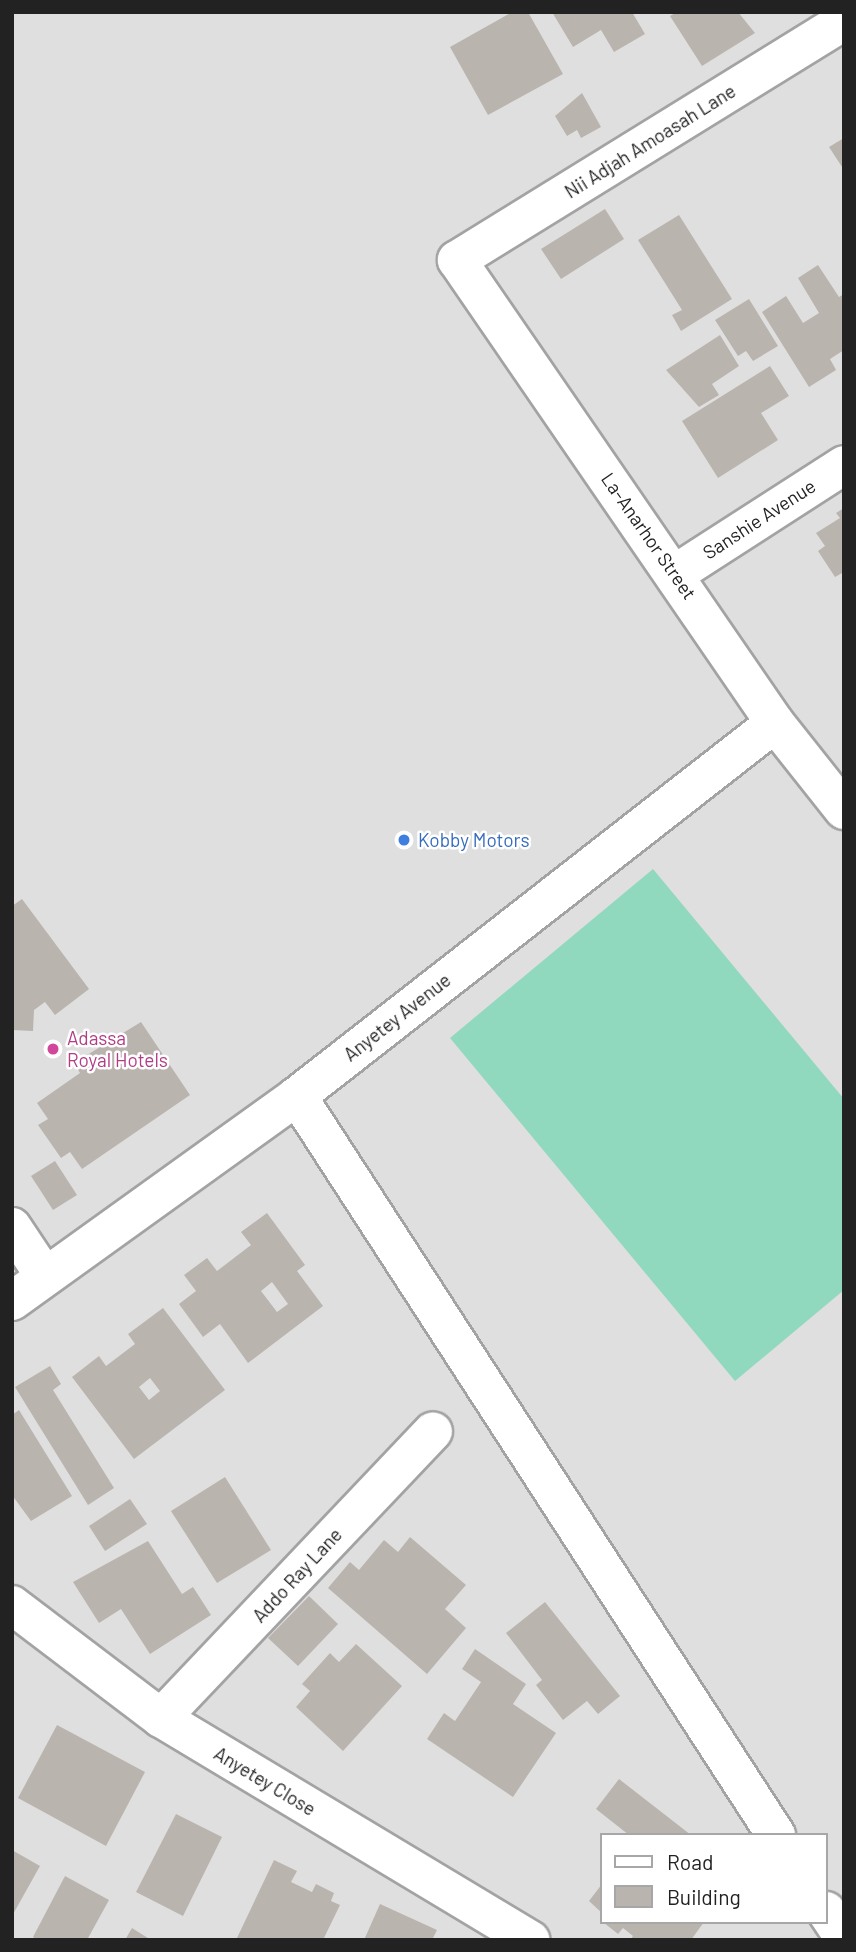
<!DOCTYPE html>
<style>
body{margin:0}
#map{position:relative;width:856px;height:1952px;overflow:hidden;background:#f1efea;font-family:Barlow,sans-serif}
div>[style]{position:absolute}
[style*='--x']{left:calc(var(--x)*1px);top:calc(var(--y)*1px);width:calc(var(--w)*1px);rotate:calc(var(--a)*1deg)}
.residential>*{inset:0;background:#e0dfdf}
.pitch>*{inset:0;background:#90d8be}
.building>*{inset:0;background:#bab4af}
.roads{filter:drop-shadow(2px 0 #a3a3a3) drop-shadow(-2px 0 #a3a3a3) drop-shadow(0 2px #a3a3a3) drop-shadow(0 -2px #a3a3a3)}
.minor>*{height:38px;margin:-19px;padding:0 19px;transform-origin:19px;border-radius:19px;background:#fff}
.dots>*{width:19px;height:19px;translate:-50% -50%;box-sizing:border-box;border:4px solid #fff;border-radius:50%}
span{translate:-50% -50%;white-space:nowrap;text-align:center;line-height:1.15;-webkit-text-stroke:5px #fff;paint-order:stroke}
.street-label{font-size:19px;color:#222}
.shop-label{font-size:19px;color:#366cbe}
.left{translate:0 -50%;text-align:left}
.hotel-label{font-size:19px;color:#b23c85}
.frame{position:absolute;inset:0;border:14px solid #222;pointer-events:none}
.legend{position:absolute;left:600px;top:1833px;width:228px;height:91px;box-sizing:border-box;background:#fff;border:2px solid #a7a7a7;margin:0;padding:9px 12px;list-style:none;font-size:21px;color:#222}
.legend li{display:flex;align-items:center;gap:14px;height:35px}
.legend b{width:35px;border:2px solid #a7a7a7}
</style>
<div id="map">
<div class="residential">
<i style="clip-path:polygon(evenodd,12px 12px,844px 12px,844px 1940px,12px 1940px,12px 12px,602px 1835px,826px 1835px,826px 1922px,602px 1922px,602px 1835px)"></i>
</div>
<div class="pitch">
<i style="clip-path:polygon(653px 869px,844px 1099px,844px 1290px,735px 1381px,450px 1038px)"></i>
</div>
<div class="building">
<i style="clip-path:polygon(512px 12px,528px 12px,563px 74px,488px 115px,450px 47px)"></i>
<i style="clip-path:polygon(552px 12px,632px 12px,645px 34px,614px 52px,601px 30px,573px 47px)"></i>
<i style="clip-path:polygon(677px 12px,738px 12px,755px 33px,702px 66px,670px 16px)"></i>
<i style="clip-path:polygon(582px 93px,601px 127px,581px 138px,577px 130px,567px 136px,555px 116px)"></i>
<i style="clip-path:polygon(844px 138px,844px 170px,829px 147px)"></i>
<i style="clip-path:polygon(605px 209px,624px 239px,561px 279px,541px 249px)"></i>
<i style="clip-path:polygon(679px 215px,732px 299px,681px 331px,672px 315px,682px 310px,638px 240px)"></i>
<i style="clip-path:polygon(818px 265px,839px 297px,844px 294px,844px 350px,830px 359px,836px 370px,809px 387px,762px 312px,786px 296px,803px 323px,819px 313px,798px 278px)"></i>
<i style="clip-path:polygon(749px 299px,778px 346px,753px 361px,746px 351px,738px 356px,715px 320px)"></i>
<i style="clip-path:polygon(720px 335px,739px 366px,712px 384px,719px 395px,699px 407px,666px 370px)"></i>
<i style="clip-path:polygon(770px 366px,789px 396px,761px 413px,778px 440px,718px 478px,682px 421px)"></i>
<i style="clip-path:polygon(844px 508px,844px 572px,835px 577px,818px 551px,825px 546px,816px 533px,840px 518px,836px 513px)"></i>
<i style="clip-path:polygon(22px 899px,89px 989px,55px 1015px,45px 1002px,34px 1010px,33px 1031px,12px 1030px,12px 906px)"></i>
<i style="clip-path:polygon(141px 1022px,190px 1095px,82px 1169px,70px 1152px,61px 1158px,38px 1125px,48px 1119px,37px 1103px,80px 1073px,74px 1063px)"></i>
<i style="clip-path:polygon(55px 1161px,77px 1195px,53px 1210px,31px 1176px)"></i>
<i style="clip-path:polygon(evenodd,267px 1213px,305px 1265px,297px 1271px,323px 1306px,248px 1363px,220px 1324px,203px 1337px,179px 1304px,196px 1291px,184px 1275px,207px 1258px,217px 1271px,251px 1245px,241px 1232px,267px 1213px,272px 1282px,288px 1304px,277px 1312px,261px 1291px,272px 1282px)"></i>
<i style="clip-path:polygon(evenodd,163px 1308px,225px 1390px,134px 1459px,72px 1377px,99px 1356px,106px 1366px,135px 1344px,128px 1334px,163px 1308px,150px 1378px,160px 1391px,149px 1400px,139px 1387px,150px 1378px)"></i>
<i style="clip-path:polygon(50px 1366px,61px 1384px,53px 1390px,114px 1488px,88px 1505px,15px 1387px)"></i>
<i style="clip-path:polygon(19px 1410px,72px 1496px,31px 1521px,12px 1495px,12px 1415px)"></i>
<i style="clip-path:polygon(225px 1477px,271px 1550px,217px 1583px,171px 1511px)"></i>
<i style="clip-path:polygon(130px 1499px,147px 1524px,105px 1551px,89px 1526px)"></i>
<i style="clip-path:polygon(410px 1537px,466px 1585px,445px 1609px,466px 1628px,427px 1674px,328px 1588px,350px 1562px,359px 1570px,384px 1540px,398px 1552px)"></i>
<i style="clip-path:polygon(148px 1541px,182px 1594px,193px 1587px,211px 1615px,150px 1654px,121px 1609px,99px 1623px,73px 1582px)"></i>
<i style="clip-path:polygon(309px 1596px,338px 1624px,298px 1666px,268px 1638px)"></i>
<i style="clip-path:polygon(545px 1602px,620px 1696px,598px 1714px,587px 1701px,563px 1720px,536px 1685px,542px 1680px,506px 1633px)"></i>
<i style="clip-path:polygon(356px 1644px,402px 1686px,343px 1751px,296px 1707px,310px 1691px,302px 1684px,330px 1653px,339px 1662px)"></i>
<i style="clip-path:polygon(475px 1649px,526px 1684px,513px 1704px,556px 1733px,513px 1797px,427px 1739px,444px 1713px,455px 1721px,481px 1682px,462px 1669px)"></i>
<i style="clip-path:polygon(57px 1725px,145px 1772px,106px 1846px,18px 1798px)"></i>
<i style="clip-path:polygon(619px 1779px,691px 1835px,629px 1835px,596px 1809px)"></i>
<i style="clip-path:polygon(176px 1814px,222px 1837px,183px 1916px,136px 1892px)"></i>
<i style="clip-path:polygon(12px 1850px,40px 1866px,12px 1916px)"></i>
<i style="clip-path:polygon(274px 1860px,297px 1871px,291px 1882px,312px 1892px,316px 1884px,334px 1893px,331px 1901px,340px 1905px,323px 1940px,236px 1940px)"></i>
<i style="clip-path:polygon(65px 1876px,109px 1900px,87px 1940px,37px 1940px,33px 1937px)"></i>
<i style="clip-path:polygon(602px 1884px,602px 1913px,589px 1901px)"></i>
<i style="clip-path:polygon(380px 1904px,437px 1930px,432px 1940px,364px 1940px)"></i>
<i style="clip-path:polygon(603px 1922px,704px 1922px,691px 1940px,630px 1940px,633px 1936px,623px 1928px,618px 1934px)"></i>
<i style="clip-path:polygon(132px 1928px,151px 1940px,125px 1940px)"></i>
</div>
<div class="roads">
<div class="minor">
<i style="--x:844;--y:21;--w:455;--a:148.3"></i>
<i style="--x:457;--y:260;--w:562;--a:55.52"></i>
<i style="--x:775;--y:723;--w:111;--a:51.6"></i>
<i style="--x:675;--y:574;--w:201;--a:-32.8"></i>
<i style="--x:297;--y:1096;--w:881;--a:57.05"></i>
<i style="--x:12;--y:1227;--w:58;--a:56.3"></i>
<i style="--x:12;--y:1301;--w:351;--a:-35.7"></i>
<i style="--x:297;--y:1096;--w:606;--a:-37.97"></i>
<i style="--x:12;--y:1605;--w:187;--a:37.2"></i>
<i style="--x:161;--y:1718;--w:431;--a:31"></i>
<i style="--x:161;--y:1718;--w:395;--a:-46.5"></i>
<i style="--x:826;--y:1911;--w:32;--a:56"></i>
</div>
</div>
<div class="dots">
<i style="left:404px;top:840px;background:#3f7fe0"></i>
<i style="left:53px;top:1049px;background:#d1479c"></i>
</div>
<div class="street-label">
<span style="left:650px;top:141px;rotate:-32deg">Nii Adjah Amoasah Lane</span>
<span style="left:759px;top:519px;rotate:-33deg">Sanshie Avenue</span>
<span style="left:649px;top:536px;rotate:55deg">La-Anarhor Street</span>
<span style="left:397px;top:1017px;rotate:-38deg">Anyetey Avenue</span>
<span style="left:297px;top:1575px;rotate:-47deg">Addo Ray Lane</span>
<span style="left:265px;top:1781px;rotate:31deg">Anyetey Close</span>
</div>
<div class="shop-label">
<span class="left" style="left:418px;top:840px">Kobby Motors</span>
</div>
<div class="hotel-label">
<span class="left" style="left:67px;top:1049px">Adassa<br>Royal Hotels</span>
</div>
<div class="frame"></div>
<ul class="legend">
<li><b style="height:9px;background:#fff"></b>Road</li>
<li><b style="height:19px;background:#bab4af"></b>Building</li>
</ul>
</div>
